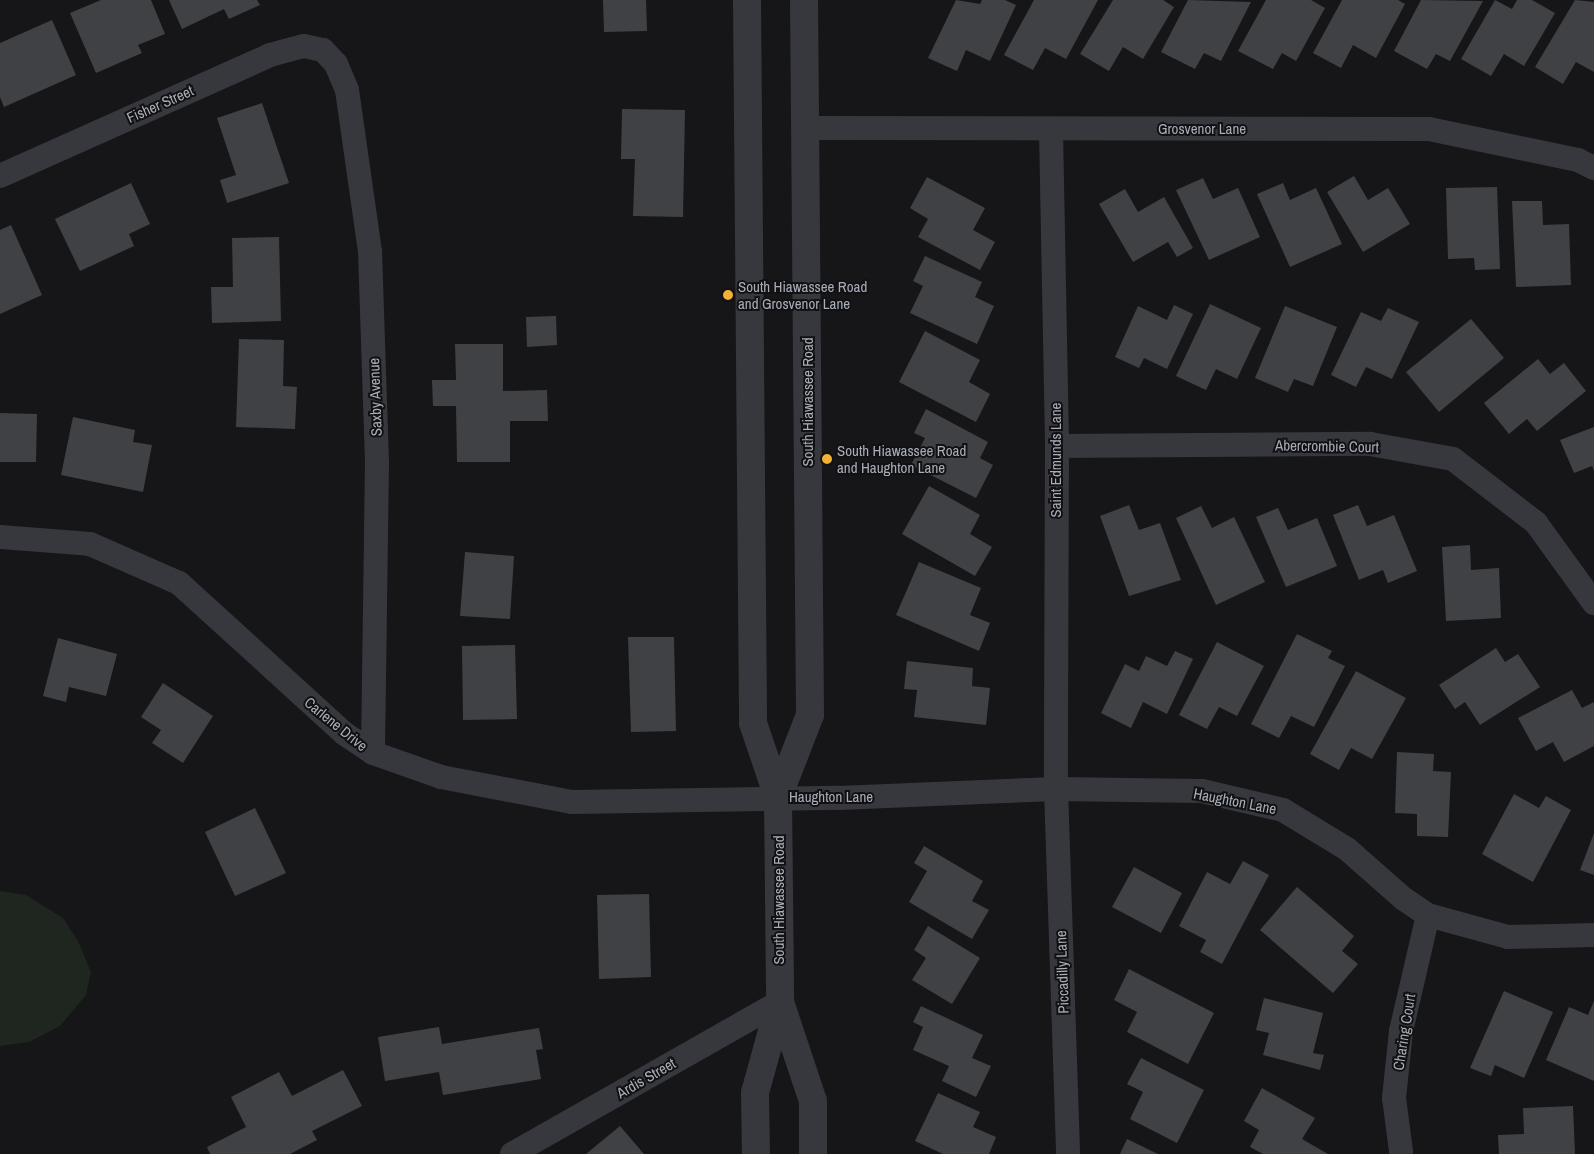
<!DOCTYPE html>
<style>
body{margin:0}
#map{position:relative;width:1594px;height:1154px;overflow:hidden;background:#161618;font-family:"Archivo Narrow",sans-serif}
div>[style]{position:absolute}
[style*='--x']{left:calc(var(--x)*1px);top:calc(var(--y)*1px);width:calc(var(--w)*1px);rotate:calc(var(--a)*1deg)}
.green>*{inset:0;background:#1e261f}
.building>*{inset:0;background:#404145}
.minor>*{height:24px;margin:-12px;padding:0 12px;transform-origin:12px;border-radius:12px;background:#37383d}
.tertiary>*{height:28px;margin:-14px;padding:0 14px;transform-origin:14px;border-radius:14px;background:#37383d}
.dots>*{width:14px;height:14px;translate:-50% -50%;box-sizing:border-box;border:2px solid #111113;border-radius:50%}
span{translate:-50% -50%;white-space:nowrap;text-align:center;line-height:1.15;-webkit-text-stroke:4px #111113;paint-order:stroke}
.street-label{font-size:15px;color:#a8adb8}
.poi-label{font-size:15px;color:#a8adb8}
.left{translate:0 -50%;text-align:left}
</style>
<div id="map">
<div class="green">
<i style="clip-path:polygon(0 891px,26px 895px,63px 918px,78px 941px,91px 972px,86px 995px,60px 1026px,29px 1042px,0 1046px)"></i>
</div>
<div class="building">
<i style="clip-path:polygon(101px 0,151px 0,165px 34px,138px 45px,142px 53px,96px 73px,70px 13px)"></i>
<i style="clip-path:polygon(169px 0,257px 0,260px 5px,229px 19px,224px 9px,182px 29px)"></i>
<i style="clip-path:polygon(603px 0,646px 0,647px 31px,604px 32px)"></i>
<i style="clip-path:polygon(956px 0,980px 4px,982px 0,1005px 0,1016px 5px,990px 61px,966px 50px,957px 71px,928px 58px)"></i>
<i style="clip-path:polygon(1034px 0,1098px 0,1066px 59px,1045px 48px,1033px 70px,1004px 55px)"></i>
<i style="clip-path:polygon(1113px 0,1163px 0,1174px 7px,1143px 59px,1123px 47px,1109px 71px,1080px 54px)"></i>
<i style="clip-path:polygon(1188px 0,1251px 2px,1221px 61px,1204px 53px,1195px 69px,1161px 52px)"></i>
<i style="clip-path:polygon(1266px 0,1311px 0,1325px 8px,1296px 61px,1282px 53px,1273px 69px,1238px 51px)"></i>
<i style="clip-path:polygon(1342px 0,1398px 0,1405px 4px,1376px 58px,1353px 45px,1341px 68px,1313px 53px)"></i>
<i style="clip-path:polygon(1421px 0,1483px 1px,1450px 61px,1436px 54px,1427px 69px,1394px 51px)"></i>
<i style="clip-path:polygon(1495px 0,1512px 9px,1517px 0,1532px 0,1555px 13px,1524px 66px,1504px 54px,1491px 76px,1461px 59px)"></i>
<i style="clip-path:polygon(1575px 0,1594px 2px,1594px 72px,1576px 62px,1563px 84px,1535px 67px)"></i>
<i style="clip-path:polygon(52px 20px,76px 75px,4px 107px,0 97px,0 43px)"></i>
<i style="clip-path:polygon(262px 103px,289px 183px,227px 203px,220px 180px,236px 175px,217px 118px)"></i>
<i style="clip-path:polygon(622px 109px,685px 110px,683px 217px,633px 216px,635px 159px,621px 159px)"></i>
<i style="clip-path:polygon(1354px 176px,1368px 200px,1388px 188px,1410px 224px,1363px 252px,1327px 192px)"></i>
<i style="clip-path:polygon(927px 177px,985px 208px,973px 230px,995px 242px,980px 270px,918px 237px,928px 219px,910px 208px)"></i>
<i style="clip-path:polygon(1203px 178px,1213px 199px,1238px 188px,1260px 237px,1209px 260px,1176px 190px)"></i>
<i style="clip-path:polygon(131px 183px,150px 224px,129px 234px,134px 246px,80px 271px,55px 219px)"></i>
<i style="clip-path:polygon(1283px 183px,1290px 200px,1316px 188px,1342px 244px,1290px 267px,1257px 194px)"></i>
<i style="clip-path:polygon(1497px 187px,1500px 269px,1475px 270px,1474px 258px,1448px 259px,1446px 188px)"></i>
<i style="clip-path:polygon(1125px 189px,1138px 212px,1164px 197px,1193px 248px,1177px 257px,1168px 242px,1133px 262px,1099px 204px)"></i>
<i style="clip-path:polygon(1512px 201px,1542px 201px,1543px 225px,1569px 224px,1571px 285px,1516px 287px)"></i>
<i style="clip-path:polygon(11px 225px,42px 295px,0 314px,0 230px)"></i>
<i style="clip-path:polygon(279px 237px,281px 321px,212px 323px,211px 287px,233px 287px,232px 238px)"></i>
<i style="clip-path:polygon(925px 256px,982px 282px,975px 297px,994px 306px,977px 344px,910px 313px,923px 286px,913px 281px)"></i>
<i style="clip-path:polygon(1210px 304px,1261px 328px,1237px 379px,1216px 369px,1206px 390px,1176px 376px)"></i>
<i style="clip-path:polygon(1174px 305px,1193px 314px,1167px 369px,1144px 358px,1139px 368px,1115px 357px,1138px 306px,1167px 320px)"></i>
<i style="clip-path:polygon(1285px 306px,1337px 327px,1313px 386px,1294px 379px,1288px 392px,1255px 378px)"></i>
<i style="clip-path:polygon(1388px 308px,1419px 322px,1392px 379px,1366px 367px,1356px 387px,1331px 375px,1361px 312px,1381px 321px)"></i>
<i style="clip-path:polygon(556px 316px,557px 345px,527px 347px,526px 317px)"></i>
<i style="clip-path:polygon(1471px 319px,1504px 358px,1439px 412px,1406px 372px)"></i>
<i style="clip-path:polygon(925px 331px,980px 360px,969px 382px,990px 394px,976px 422px,899px 382px)"></i>
<i style="clip-path:polygon(239px 339px,284px 340px,283px 386px,297px 387px,295px 429px,236px 427px)"></i>
<i style="clip-path:polygon(455px 344px,503px 344px,503px 391px,547px 390px,548px 421px,510px 421px,510px 462px,457px 462px,456px 406px,433px 406px,432px 380px,456px 380px)"></i>
<i style="clip-path:polygon(1538px 359px,1550px 374px,1564px 363px,1586px 391px,1537px 431px,1527px 419px,1509px 434px,1484px 403px)"></i>
<i style="clip-path:polygon(926px 409px,988px 442px,980px 458px,993px 465px,976px 498px,911px 465px,925px 438px,914px 433px)"></i>
<i style="clip-path:polygon(0 413px,37px 414px,36px 462px,0 462px)"></i>
<i style="clip-path:polygon(73px 417px,135px 430px,133px 442px,152px 445px,143px 492px,61px 475px)"></i>
<i style="clip-path:polygon(1594px 427px,1594px 471px,1592px 466px,1574px 473px,1560px 440px)"></i>
<i style="clip-path:polygon(929px 486px,980px 515px,970px 534px,992px 547px,975px 576px,902px 534px)"></i>
<i style="clip-path:polygon(1129px 505px,1139px 530px,1160px 523px,1181px 580px,1129px 596px,1100px 516px)"></i>
<i style="clip-path:polygon(1358px 505px,1367px 526px,1394px 515px,1417px 571px,1388px 583px,1383px 570px,1359px 580px,1333px 515px)"></i>
<i style="clip-path:polygon(1201px 506px,1212px 528px,1234px 517px,1265px 582px,1216px 605px,1176px 518px)"></i>
<i style="clip-path:polygon(1278px 508px,1288px 530px,1317px 518px,1337px 566px,1286px 587px,1256px 517px)"></i>
<i style="clip-path:polygon(1470px 545px,1471px 570px,1499px 568px,1501px 618px,1446px 621px,1442px 547px)"></i>
<i style="clip-path:polygon(465px 552px,514px 556px,510px 619px,460px 616px)"></i>
<i style="clip-path:polygon(919px 562px,981px 588px,970px 615px,990px 623px,979px 651px,896px 615px)"></i>
<i style="clip-path:polygon(1297px 634px,1332px 651px,1328px 658px,1345px 666px,1314px 727px,1291px 716px,1279px 738px,1251px 724px)"></i>
<i style="clip-path:polygon(628px 637px,674px 637px,676px 731px,631px 732px)"></i>
<i style="clip-path:polygon(58px 638px,117px 654px,106px 696px,69px 687px,66px 702px,43px 696px)"></i>
<i style="clip-path:polygon(1217px 642px,1264px 666px,1237px 716px,1219px 707px,1207px 729px,1179px 715px)"></i>
<i style="clip-path:polygon(515px 645px,517px 719px,463px 720px,462px 646px)"></i>
<i style="clip-path:polygon(1496px 648px,1505px 662px,1518px 654px,1540px 687px,1480px 725px,1465px 702px,1455px 709px,1439px 685px)"></i>
<i style="clip-path:polygon(1175px 651px,1193px 659px,1167px 714px,1143px 702px,1131px 728px,1101px 713px,1125px 664px,1139px 671px,1146px 656px,1167px 666px)"></i>
<i style="clip-path:polygon(907px 661px,973px 668px,972px 686px,990px 688px,986px 725px,914px 717px,917px 690px,904px 689px)"></i>
<i style="clip-path:polygon(1356px 671px,1406px 698px,1372px 759px,1351px 748px,1339px 770px,1310px 754px)"></i>
<i style="clip-path:polygon(163px 683px,213px 716px,183px 763px,152px 743px,161px 730px,141px 717px)"></i>
<i style="clip-path:polygon(1572px 690px,1582px 708px,1594px 702px,1594px 746px,1564px 762px,1553px 742px,1536px 751px,1518px 718px)"></i>
<i style="clip-path:polygon(1397px 752px,1434px 754px,1433px 771px,1451px 772px,1448px 837px,1417px 836px,1417px 814px,1395px 813px)"></i>
<i style="clip-path:polygon(1514px 794px,1539px 808px,1546px 796px,1571px 810px,1533px 882px,1482px 854px)"></i>
<i style="clip-path:polygon(255px 808px,286px 873px,235px 896px,205px 832px)"></i>
<i style="clip-path:polygon(1594px 833px,1594px 875px,1580px 870px)"></i>
<i style="clip-path:polygon(924px 846px,983px 881px,972px 901px,989px 910px,972px 939px,909px 902px,927px 871px,914px 863px)"></i>
<i style="clip-path:polygon(1243px 861px,1269px 875px,1222px 964px,1200px 952px,1206px 940px,1179px 926px,1207px 872px,1230px 884px)"></i>
<i style="clip-path:polygon(1134px 867px,1182px 893px,1161px 933px,1112px 907px)"></i>
<i style="clip-path:polygon(1297px 887px,1354px 936px,1342px 951px,1358px 964px,1333px 993px,1260px 930px)"></i>
<i style="clip-path:polygon(649px 894px,651px 977px,599px 979px,597px 895px)"></i>
<i style="clip-path:polygon(928px 926px,980px 958px,952px 1004px,912px 980px,926px 958px,914px 950px)"></i>
<i style="clip-path:polygon(1129px 969px,1214px 1013px,1188px 1064px,1127px 1032px,1137px 1012px,1114px 1000px)"></i>
<i style="clip-path:polygon(1504px 991px,1553px 1012px,1524px 1078px,1495px 1065px,1491px 1076px,1470px 1068px)"></i>
<i style="clip-path:polygon(1264px 998px,1323px 1013px,1313px 1053px,1324px 1055px,1320px 1070px,1263px 1055px,1269px 1033px,1256px 1030px)"></i>
<i style="clip-path:polygon(1594px 1001px,1594px 1081px,1546px 1060px,1569px 1007px,1588px 1015px)"></i>
<i style="clip-path:polygon(921px 1006px,983px 1035px,972px 1058px,991px 1066px,976px 1097px,942px 1081px,949px 1066px,913px 1050px,923px 1027px,913px 1022px)"></i>
<i style="clip-path:polygon(439px 1027px,442px 1044px,539px 1028px,543px 1049px,536px 1050px,541px 1079px,443px 1095px,439px 1072px,385px 1081px,378px 1037px)"></i>
<i style="clip-path:polygon(1141px 1058px,1204px 1090px,1177px 1143px,1130px 1119px,1143px 1092px,1127px 1084px)"></i>
<i style="clip-path:polygon(343px 1070px,362px 1106px,312px 1131px,317px 1140px,290px 1154px,210px 1154px,207px 1147px,246px 1127px,231px 1097px,279px 1072px,292px 1096px)"></i>
<i style="clip-path:polygon(1262px 1088px,1315px 1118px,1302px 1139px,1328px 1154px,1263px 1154px,1250px 1147px,1259px 1130px,1244px 1121px)"></i>
<i style="clip-path:polygon(938px 1093px,980px 1112px,973px 1127px,996px 1137px,989px 1154px,943px 1154px,915px 1141px)"></i>
<i style="clip-path:polygon(1573px 1106px,1575px 1154px,1499px 1154px,1498px 1135px,1524px 1134px,1523px 1108px)"></i>
<i style="clip-path:polygon(620px 1126px,644px 1154px,586px 1154px)"></i>
<i style="clip-path:polygon(1127px 1139px,1158px 1154px,1120px 1154px)"></i>
</div>
<div class="minor">
<i style="--x:806;--y:128;--w:623;--a:0.09"></i>
<i style="--x:1429;--y:129;--w:152;--a:11.8"></i>
<i style="--x:1578;--y:160;--w:18;--a:27"></i>
<i style="--x:1051;--y:130;--w:316;--a:88.9"></i>
<i style="--x:1057;--y:446;--w:343;--a:90.2"></i>
<i style="--x:1056;--y:789;--w:365;--a:88.1"></i>
<i style="--x:0;--y:176;--w:296;--a:-24.1"></i>
<i style="--x:270;--y:55;--w:35;--a:-15"></i>
<i style="--x:304;--y:46;--w:19;--a:12"></i>
<i style="--x:323;--y:50;--w:19;--a:47"></i>
<i style="--x:336;--y:64;--w:28;--a:67"></i>
<i style="--x:347;--y:90;--w:163;--a:81.9"></i>
<i style="--x:370;--y:251;--w:212;--a:88.1"></i>
<i style="--x:377;--y:463;--w:290;--a:90.8"></i>
<i style="--x:1057;--y:446;--w:313;--a:-0.4"></i>
<i style="--x:1370;--y:444;--w:84;--a:10.2"></i>
<i style="--x:1453;--y:459;--w:105;--a:37.6"></i>
<i style="--x:1536;--y:523;--w:99;--a:54.1"></i>
<i style="--x:0;--y:537;--w:90;--a:4.4"></i>
<i style="--x:90;--y:544;--w:97;--a:23.7"></i>
<i style="--x:179;--y:583;--w:224;--a:42.3"></i>
<i style="--x:345;--y:734;--w:34;--a:34"></i>
<i style="--x:373;--y:753;--w:72;--a:19.4"></i>
<i style="--x:441;--y:777;--w:133;--a:10.8"></i>
<i style="--x:572;--y:802;--w:267;--a:-0.9"></i>
<i style="--x:839;--y:798;--w:217;--a:-2.4"></i>
<i style="--x:1056;--y:789;--w:146;--a:0.8"></i>
<i style="--x:1202;--y:791;--w:83;--a:13.2"></i>
<i style="--x:1283;--y:810;--w:75;--a:31.4"></i>
<i style="--x:1347;--y:849;--w:76;--a:41.3"></i>
<i style="--x:1404;--y:899;--w:29;--a:34"></i>
<i style="--x:1428;--y:915;--w:83;--a:15.4"></i>
<i style="--x:1508;--y:937;--w:86;--a:-1.3"></i>
<i style="--x:1401;--y:1151;--w:53;--a:-97.5"></i>
<i style="--x:1394;--y:1098;--w:67;--a:-84"></i>
<i style="--x:1401;--y:1031;--w:119;--a:-76.9"></i>
<i style="--x:512;--y:1154;--w:308;--a:-29.6"></i>
</div>
<div class="tertiary">
<i style="--x:747;--y:0;--w:723;--a:89.52"></i>
<i style="--x:753;--y:723;--w:78;--a:71.3"></i>
<i style="--x:778;--y:797;--w:205;--a:89.4"></i>
<i style="--x:780;--y:1002;--w:94;--a:105.4"></i>
<i style="--x:755;--y:1093;--w:61;--a:89.1"></i>
<i style="--x:778;--y:797;--w:88;--a:-68.7"></i>
<i style="--x:810;--y:715;--w:715;--a:-90.48"></i>
<i style="--x:780;--y:1002;--w:104;--a:71.6"></i>
<i style="--x:813;--y:1101;--w:53;--a:90"></i>
</div>
<div class="dots">
<i style="left:728px;top:295px;background:#f2b134"></i>
<i style="left:827px;top:459px;background:#f2b134"></i>
</div>
<div class="street-label">
<span style="left:160px;top:104px;rotate:-24deg">Fisher Street</span>
<span style="left:1202px;top:129px">Grosvenor Lane</span>
<span style="left:375px;top:397px;rotate:-92deg">Saxby Avenue</span>
<span style="left:808px;top:402px;rotate:-90deg">South Hiawassee Road</span>
<span style="left:1327px;top:446px;rotate:1deg">Abercrombie Court</span>
<span style="left:1056px;top:460px;rotate:-90deg">Saint Edmunds Lane</span>
<span style="left:336px;top:724px;rotate:39deg">Carlene Drive</span>
<span style="left:831px;top:797px">Haughton Lane</span>
<span style="left:1235px;top:801px;rotate:11deg">Haughton Lane</span>
<span style="left:779px;top:900px;rotate:-90deg">South Hiawassee Road</span>
<span style="left:1062px;top:972px;rotate:-92deg">Piccadilly Lane</span>
<span style="left:1404px;top:1032px;rotate:-81deg">Charing Court</span>
<span style="left:646px;top:1078px;rotate:-30deg">Ardis Street</span>
</div>
<div class="poi-label">
<span class="left" style="left:738px;top:295px">South Hiawassee Road<br>and Grosvenor Lane</span>
<span class="left" style="left:837px;top:459px">South Hiawassee Road<br>and Haughton Lane</span>
</div>
</div>
